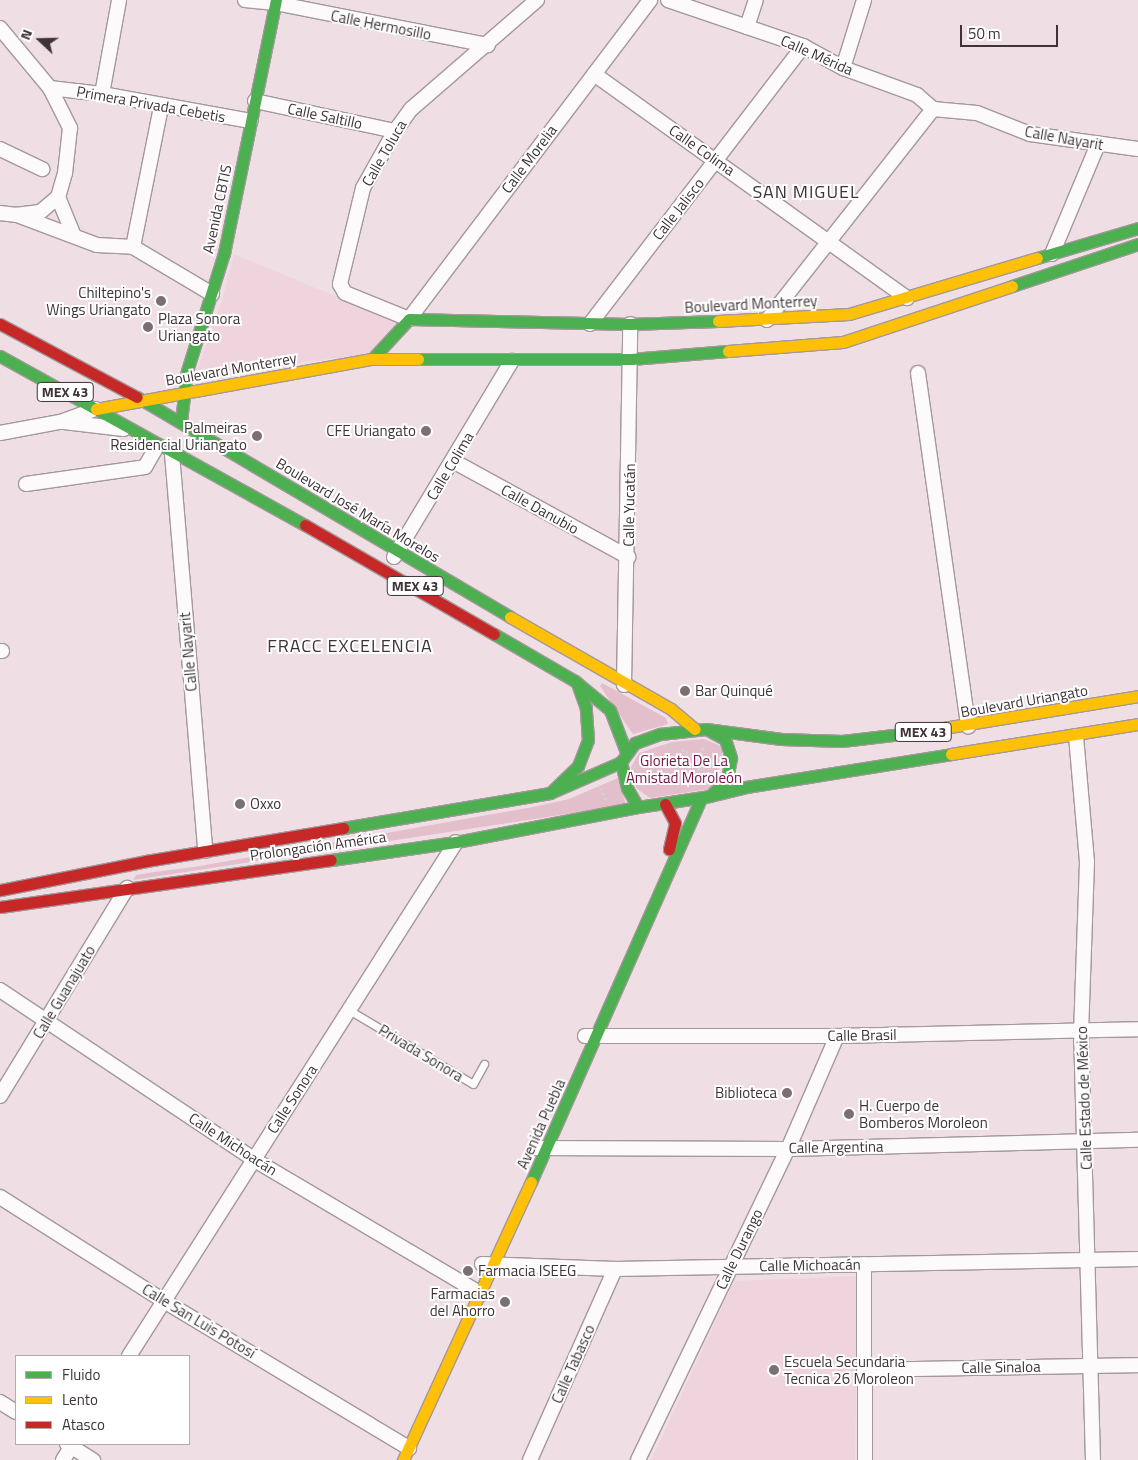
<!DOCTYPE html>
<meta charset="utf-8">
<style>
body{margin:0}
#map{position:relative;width:1138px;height:1460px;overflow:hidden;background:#efdfe4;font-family:"Titillium Web",sans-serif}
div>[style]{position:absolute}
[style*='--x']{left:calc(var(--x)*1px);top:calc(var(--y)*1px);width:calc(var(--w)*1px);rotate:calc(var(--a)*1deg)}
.built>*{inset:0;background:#efd4dd}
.green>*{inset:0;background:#e3becb}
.path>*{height:2.5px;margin-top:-1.25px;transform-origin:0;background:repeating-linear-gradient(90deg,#d6d2d4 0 2.5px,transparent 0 5px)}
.roads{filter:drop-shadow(1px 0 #a3989b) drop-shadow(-1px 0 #a3989b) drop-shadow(0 1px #a3989b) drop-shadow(0 -1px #a3989b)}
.lane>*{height:7px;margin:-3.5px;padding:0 3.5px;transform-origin:3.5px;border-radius:3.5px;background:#fdfafb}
.street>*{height:14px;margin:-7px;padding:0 7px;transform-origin:7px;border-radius:7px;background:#fdfafb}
.fast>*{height:11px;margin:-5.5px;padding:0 5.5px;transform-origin:5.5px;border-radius:5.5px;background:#4caf50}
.slow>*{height:11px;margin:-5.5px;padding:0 5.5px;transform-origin:5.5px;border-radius:5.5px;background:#ffc107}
.jam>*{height:11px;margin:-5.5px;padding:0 5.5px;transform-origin:5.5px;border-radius:5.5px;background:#c62828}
.dots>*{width:14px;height:14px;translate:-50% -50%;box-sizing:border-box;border:2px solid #fff;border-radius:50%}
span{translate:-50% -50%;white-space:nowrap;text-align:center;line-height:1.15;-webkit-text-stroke:4px #fff;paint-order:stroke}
.shield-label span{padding:1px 4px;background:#fff;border:1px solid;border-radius:4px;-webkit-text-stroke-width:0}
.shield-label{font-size:14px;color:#3e3337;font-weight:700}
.street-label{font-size:15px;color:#3e3337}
.poi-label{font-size:15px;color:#3e3337}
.right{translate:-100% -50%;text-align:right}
.left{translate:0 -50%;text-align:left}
.park-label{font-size:15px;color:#761345}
.quarter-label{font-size:18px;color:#3e3337;letter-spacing:1px}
.legend{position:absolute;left:15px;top:1355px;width:175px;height:90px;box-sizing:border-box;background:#fff;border:1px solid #b2adaf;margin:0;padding:6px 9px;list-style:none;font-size:15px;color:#3e3337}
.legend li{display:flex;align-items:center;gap:10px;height:25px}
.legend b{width:25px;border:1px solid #b2adaf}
.north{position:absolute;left:15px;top:15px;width:50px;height:50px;-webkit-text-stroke:4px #fff;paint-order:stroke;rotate:291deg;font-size:14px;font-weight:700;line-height:20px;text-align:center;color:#3e3337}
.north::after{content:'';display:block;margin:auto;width:18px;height:22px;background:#3e3337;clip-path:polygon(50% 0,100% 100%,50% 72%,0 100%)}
.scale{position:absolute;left:960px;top:25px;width:98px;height:22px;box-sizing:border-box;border:2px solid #3e3337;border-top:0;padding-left:6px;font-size:15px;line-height:18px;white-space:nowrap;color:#3e3337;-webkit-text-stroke:4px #fff;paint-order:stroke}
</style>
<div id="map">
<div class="built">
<i style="clip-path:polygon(234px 254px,330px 294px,399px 321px,373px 354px,196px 374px,223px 297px)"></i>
<i style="clip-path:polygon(858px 1276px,855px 1460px,651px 1460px,734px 1281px)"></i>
</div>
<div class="green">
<i style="clip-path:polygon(602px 683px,666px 718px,668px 724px,633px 734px,600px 686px)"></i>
<i style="clip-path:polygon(704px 739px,723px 747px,716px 788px,650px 798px,636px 788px,631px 767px,639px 753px,672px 742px)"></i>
<i style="clip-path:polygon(618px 778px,626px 805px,133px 880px,136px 875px,154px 872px,194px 867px,533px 807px,569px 799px)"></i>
</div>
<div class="path">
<i style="--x:682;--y:749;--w:17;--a:31"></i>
<i style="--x:697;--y:758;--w:25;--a:78"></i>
<i style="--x:697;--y:758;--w:13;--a:-58"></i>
<i style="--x:601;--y:788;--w:14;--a:69"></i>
</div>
<div class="roads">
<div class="lane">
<i style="--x:349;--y:1010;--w:144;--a:30.8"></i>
<i style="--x:473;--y:1084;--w:23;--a:-61"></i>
</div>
<div class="street">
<i style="--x:245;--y:0;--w:30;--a:6"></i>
<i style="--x:275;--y:3;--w:217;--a:11.2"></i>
<i style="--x:537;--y:0;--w:167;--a:139.1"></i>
<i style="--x:411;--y:109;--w:27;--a:126"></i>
<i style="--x:395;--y:131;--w:65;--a:119.3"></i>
<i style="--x:363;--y:188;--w:99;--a:103.5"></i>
<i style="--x:340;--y:284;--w:10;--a:61"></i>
<i style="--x:345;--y:293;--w:69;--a:22.1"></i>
<i style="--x:409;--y:319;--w:400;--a:-52.9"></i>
<i style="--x:668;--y:0;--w:143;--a:18.8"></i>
<i style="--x:803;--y:46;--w:46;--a:28.8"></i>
<i style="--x:843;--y:68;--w:79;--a:20"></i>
<i style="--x:917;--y:95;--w:21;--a:41"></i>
<i style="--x:747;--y:27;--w:28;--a:-72"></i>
<i style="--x:0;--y:28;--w:78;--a:50.2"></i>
<i style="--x:50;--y:88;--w:45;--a:63.4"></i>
<i style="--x:70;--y:128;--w:45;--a:96.3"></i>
<i style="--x:65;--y:173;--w:25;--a:106"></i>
<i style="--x:58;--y:197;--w:23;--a:140"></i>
<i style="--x:40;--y:212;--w:23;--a:173"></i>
<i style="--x:843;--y:68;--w:71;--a:-72.8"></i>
<i style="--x:594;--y:74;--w:385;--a:35.6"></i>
<i style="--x:50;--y:88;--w:52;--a:6.6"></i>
<i style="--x:102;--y:94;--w:151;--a:10.3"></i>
<i style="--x:102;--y:94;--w:96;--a:-79.7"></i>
<i style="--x:255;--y:101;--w:143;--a:12.1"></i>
<i style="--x:933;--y:109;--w:44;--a:5.2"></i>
<i style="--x:977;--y:113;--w:57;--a:21.6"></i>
<i style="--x:1030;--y:134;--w:109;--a:7.9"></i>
<i style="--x:0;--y:149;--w:47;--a:25.5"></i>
<i style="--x:58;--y:197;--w:42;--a:67.7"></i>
<i style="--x:0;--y:213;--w:17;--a:7"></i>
<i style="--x:17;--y:215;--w:85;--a:20.6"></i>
<i style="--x:97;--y:245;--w:36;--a:3"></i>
<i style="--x:133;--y:247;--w:92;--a:30.7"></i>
<i style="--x:133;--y:247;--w:143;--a:-78.7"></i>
<i style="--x:1052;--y:254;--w:119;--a:-67.3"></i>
<i style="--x:767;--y:320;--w:268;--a:-51.8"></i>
<i style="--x:590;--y:324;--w:350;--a:-52.5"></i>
<i style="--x:918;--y:373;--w:357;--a:81.9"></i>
<i style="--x:64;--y:422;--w:60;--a:6.7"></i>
<i style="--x:0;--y:433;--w:61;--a:-10.4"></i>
<i style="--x:60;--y:422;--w:38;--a:-20"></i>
<i style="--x:172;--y:454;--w:398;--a:85.2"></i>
<i style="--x:453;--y:461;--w:200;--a:28.7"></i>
<i style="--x:26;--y:484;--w:120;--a:-8.1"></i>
<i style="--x:145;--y:467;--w:24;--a:-60"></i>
<i style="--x:394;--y:557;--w:229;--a:-59"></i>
<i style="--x:0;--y:651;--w:2;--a:0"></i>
<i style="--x:624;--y:685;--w:361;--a:-89"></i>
<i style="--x:1076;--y:736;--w:126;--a:85"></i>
<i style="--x:1087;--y:862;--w:169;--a:92"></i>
<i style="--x:1081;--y:1031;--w:429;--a:88.4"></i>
<i style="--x:0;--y:990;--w:304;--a:33.7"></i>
<i style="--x:253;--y:1159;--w:265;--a:30.6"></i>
<i style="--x:585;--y:1036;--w:252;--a:0"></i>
<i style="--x:837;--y:1036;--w:301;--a:-1.3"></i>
<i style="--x:0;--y:1096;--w:244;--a:-58.6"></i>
<i style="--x:535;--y:1148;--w:253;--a:0.2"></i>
<i style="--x:788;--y:1149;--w:350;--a:-1.5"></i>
<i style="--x:0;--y:1197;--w:194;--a:32.4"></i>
<i style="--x:164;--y:1301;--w:286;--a:31"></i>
<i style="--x:482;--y:1264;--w:133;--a:2.2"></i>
<i style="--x:615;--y:1269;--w:523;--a:-1.1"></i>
<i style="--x:864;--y:1264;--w:196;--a:89.7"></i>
<i style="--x:129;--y:1356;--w:609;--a:-57.54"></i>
<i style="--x:864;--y:1370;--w:274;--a:-1"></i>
<i style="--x:0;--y:1402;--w:19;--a:32"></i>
<i style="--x:67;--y:1444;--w:31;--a:32"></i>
<i style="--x:63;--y:1460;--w:19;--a:-58"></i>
<i style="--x:530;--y:1460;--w:209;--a:-66"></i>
<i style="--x:638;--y:1460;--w:345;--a:-64.3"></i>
<i style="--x:788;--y:1149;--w:123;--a:-66.6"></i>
</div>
<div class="fast">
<i style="--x:1037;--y:258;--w:105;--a:-16.5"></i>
<i style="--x:1012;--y:286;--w:133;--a:-18.4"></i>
<i style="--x:0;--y:356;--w:349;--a:29"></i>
<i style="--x:372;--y:359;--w:54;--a:-47.2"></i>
<i style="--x:409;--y:319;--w:221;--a:1.3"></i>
<i style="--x:630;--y:324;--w:88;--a:-2"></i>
<i style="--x:418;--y:359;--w:213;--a:0"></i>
<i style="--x:631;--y:359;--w:97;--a:-4.7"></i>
<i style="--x:137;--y:397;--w:433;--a:30.5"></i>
<i style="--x:181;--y:421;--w:50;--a:-83.2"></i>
<i style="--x:187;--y:371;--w:124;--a:-72.6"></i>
<i style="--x:224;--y:253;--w:258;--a:-78.4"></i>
<i style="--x:494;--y:634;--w:94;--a:30.1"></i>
<i style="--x:575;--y:681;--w:45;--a:39.6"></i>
<i style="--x:610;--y:710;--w:45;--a:69.1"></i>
<i style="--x:706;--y:729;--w:21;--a:28"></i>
<i style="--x:725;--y:739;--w:20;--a:72"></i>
<i style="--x:731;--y:758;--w:21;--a:101"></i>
<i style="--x:727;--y:779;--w:24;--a:135"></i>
<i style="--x:710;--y:796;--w:73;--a:171.3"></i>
<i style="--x:638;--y:807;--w:22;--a:-120"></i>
<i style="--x:627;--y:788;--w:27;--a:-103"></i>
<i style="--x:621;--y:762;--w:24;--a:-54"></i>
<i style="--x:635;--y:743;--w:27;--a:-20"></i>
<i style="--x:660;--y:734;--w:46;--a:-6.2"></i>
<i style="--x:706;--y:729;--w:76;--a:7.6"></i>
<i style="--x:781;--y:739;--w:61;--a:1.9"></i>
<i style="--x:842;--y:741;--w:78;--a:-6.7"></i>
<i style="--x:550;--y:793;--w:39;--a:-44"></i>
<i style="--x:578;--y:766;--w:28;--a:-69"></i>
<i style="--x:588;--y:740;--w:32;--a:-94"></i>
<i style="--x:586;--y:708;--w:27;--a:-110"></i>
<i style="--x:710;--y:796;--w:37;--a:-14"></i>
<i style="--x:746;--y:787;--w:208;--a:-9.1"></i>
<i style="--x:343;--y:828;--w:210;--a:-9.6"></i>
<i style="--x:550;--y:793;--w:77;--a:-23.6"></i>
<i style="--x:331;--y:860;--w:126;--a:-8.2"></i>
<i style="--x:456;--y:842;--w:185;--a:-10.9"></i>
<i style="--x:531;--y:1182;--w:419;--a:-66.1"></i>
</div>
<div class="slow">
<i style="--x:718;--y:321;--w:131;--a:-3.1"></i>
<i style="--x:849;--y:314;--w:196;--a:-16.6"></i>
<i style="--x:728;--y:351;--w:115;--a:-4.5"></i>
<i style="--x:843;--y:342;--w:178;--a:-18.3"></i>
<i style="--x:96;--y:409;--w:280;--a:-10.3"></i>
<i style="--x:372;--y:359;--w:46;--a:0"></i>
<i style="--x:510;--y:617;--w:185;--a:29.7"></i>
<i style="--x:671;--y:709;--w:31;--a:40"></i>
<i style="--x:919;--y:732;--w:222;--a:-9.3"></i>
<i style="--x:951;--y:754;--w:189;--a:-9.1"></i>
<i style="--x:403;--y:1460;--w:306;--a:-65.3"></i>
</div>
<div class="jam">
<i style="--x:0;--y:324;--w:155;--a:28.1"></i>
<i style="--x:305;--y:525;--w:218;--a:30"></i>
<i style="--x:665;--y:804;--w:21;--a:62"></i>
<i style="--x:675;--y:823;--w:27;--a:103"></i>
<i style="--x:0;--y:890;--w:149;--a:-11.2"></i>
<i style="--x:146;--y:861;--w:200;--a:-9.5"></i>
<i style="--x:0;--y:907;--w:334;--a:-8.1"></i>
</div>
</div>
<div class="dots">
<i style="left:161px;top:301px;background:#7c6f74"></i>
<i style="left:148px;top:327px;background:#7c6f74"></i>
<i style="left:426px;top:431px;background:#7c6f74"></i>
<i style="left:257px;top:436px;background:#7c6f74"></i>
<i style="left:685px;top:691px;background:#7c6f74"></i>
<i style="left:240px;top:804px;background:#7c6f74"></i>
<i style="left:787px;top:1093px;background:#7c6f74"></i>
<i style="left:849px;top:1114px;background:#7c6f74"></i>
<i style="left:468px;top:1271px;background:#7c6f74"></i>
<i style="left:505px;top:1302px;background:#7c6f74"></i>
<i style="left:774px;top:1370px;background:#7c6f74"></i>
</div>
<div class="shield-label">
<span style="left:65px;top:392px">MEX 43</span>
<span style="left:415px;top:586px">MEX 43</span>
<span style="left:923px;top:732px">MEX 43</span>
</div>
<div class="street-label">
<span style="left:381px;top:25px;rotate:11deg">Calle Hermosillo</span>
<span style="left:817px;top:55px;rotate:24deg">Calle Mérida</span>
<span style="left:151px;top:104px;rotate:10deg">Primera Privada Cebetis</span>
<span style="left:325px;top:116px;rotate:12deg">Calle Saltillo</span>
<span style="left:1064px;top:138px;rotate:10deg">Calle Nayarit</span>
<span style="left:702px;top:150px;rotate:35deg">Calle Colima</span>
<span style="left:384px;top:153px;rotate:-60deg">Calle Toluca</span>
<span style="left:529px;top:159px;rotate:-53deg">Calle Morelia</span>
<span style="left:217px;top:209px;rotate:-78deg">Avenida CBTIS</span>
<span style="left:678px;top:209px;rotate:-52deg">Calle Jalisco</span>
<span style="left:751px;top:304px;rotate:-3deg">Boulevard Monterrey</span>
<span style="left:231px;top:369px;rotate:-10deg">Boulevard Monterrey</span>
<span style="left:450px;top:466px;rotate:-59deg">Calle Colima</span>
<span style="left:629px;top:505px;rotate:-89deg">Calle Yucatán</span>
<span style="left:540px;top:509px;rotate:29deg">Calle Danubio</span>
<span style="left:358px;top:510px;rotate:31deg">Boulevard José María Morelos</span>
<span style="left:188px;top:652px;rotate:-95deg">Calle Nayarit</span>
<span style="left:1024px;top:701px;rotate:-10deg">Boulevard Uriangato</span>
<span style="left:318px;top:846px;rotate:-8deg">Prolongación América</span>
<span style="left:64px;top:992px;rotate:-59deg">Calle Guanajuato</span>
<span style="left:862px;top:1035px;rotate:-1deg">Calle Brasil</span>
<span style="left:421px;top:1053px;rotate:31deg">Privada Sonora</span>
<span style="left:1084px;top:1098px;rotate:-92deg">Calle Estado de México</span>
<span style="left:292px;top:1099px;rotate:-57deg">Calle Sonora</span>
<span style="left:541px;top:1124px;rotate:-66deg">Avenida Puebla</span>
<span style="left:233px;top:1144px;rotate:33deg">Calle Michoacán</span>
<span style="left:836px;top:1147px;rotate:-1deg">Calle Argentina</span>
<span style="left:739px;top:1249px;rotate:-64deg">Calle Durango</span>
<span style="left:810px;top:1265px;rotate:-1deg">Calle Michoacán</span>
<span style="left:199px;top:1321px;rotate:31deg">Calle San Luis Potosí</span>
<span style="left:573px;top:1364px;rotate:-66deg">Calle Tabasco</span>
<span style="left:1001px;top:1367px;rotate:-1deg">Calle Sinaloa</span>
</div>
<div class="poi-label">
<span class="right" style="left:151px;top:301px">Chiltepino's<br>Wings Uriangato</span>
<span class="left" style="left:158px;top:327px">Plaza Sonora<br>Uriangato</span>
<span class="right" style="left:247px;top:436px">Palmeiras<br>Residencial Uriangato</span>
<span class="right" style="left:416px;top:431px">CFE Uriangato</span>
<span class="left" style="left:695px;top:691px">Bar Quinqué</span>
<span class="left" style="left:250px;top:804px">Oxxo</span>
<span class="right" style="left:777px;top:1093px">Biblioteca</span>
<span class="left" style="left:859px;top:1114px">H. Cuerpo de<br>Bomberos Moroleon</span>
<span class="left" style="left:478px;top:1271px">Farmacia ISEEG</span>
<span class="right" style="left:495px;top:1302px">Farmacias<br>del Ahorro</span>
<span class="left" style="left:784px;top:1370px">Escuela Secundaria<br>Tecnica 26 Moroleon</span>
</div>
<div class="park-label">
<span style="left:684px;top:769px">Glorieta De La<br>Amistad Moroleón</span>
</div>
<div class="quarter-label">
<span style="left:806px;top:192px">SAN MIGUEL</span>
<span style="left:350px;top:646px">FRACC EXCELENCIA</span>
</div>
<ul class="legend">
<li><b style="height:6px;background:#4caf50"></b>Fluido</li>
<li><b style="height:6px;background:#ffc107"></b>Lento</li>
<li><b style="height:6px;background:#c62828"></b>Atasco</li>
</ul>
<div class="north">N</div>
<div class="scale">50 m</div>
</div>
